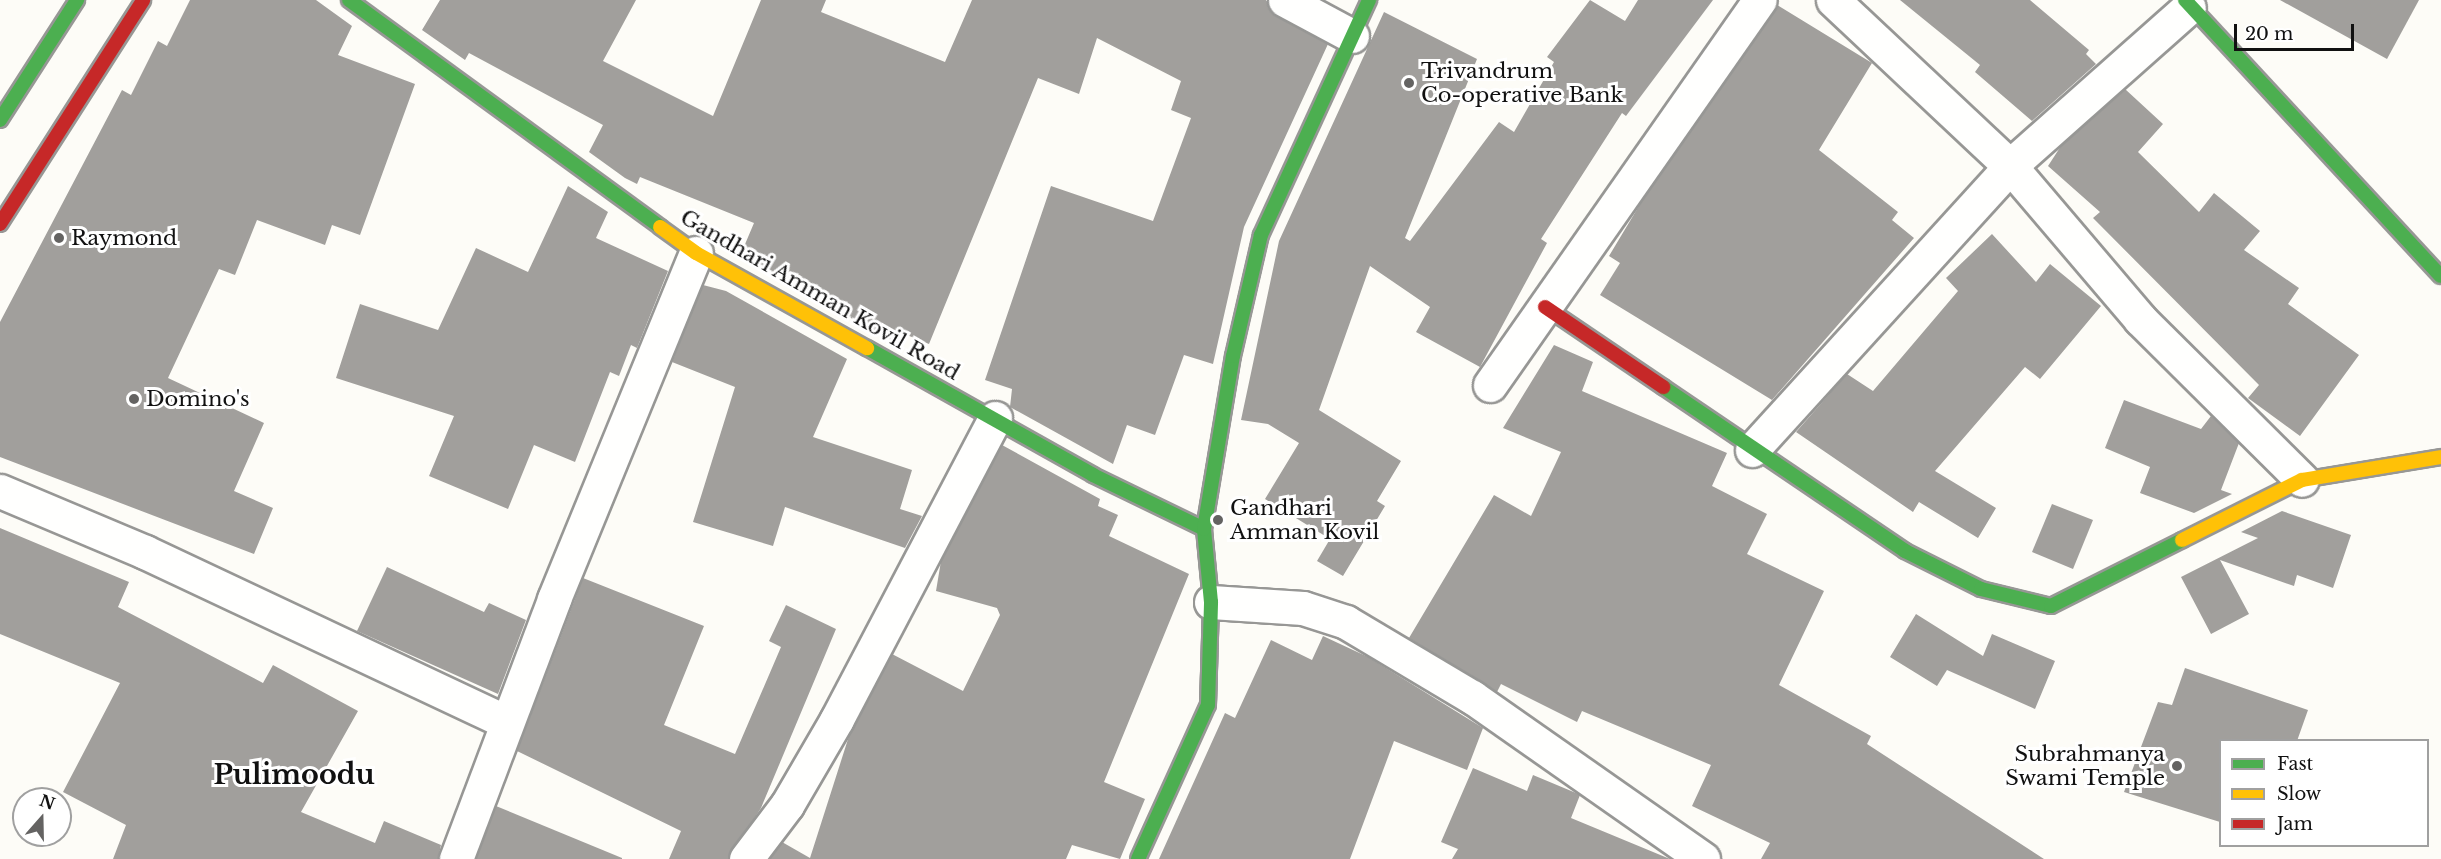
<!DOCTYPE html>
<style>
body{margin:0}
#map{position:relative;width:2441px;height:859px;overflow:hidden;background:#fdfcf7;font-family:"Libre Baskerville",serif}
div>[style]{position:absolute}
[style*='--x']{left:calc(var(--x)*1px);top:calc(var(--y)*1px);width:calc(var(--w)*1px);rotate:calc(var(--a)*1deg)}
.building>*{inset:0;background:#a19f9c}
.roads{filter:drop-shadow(2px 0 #979795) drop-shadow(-2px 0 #979795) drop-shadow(0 2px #979795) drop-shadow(0 -2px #979795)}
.street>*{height:33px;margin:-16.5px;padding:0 16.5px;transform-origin:16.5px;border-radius:16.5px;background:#fffffe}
.fast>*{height:14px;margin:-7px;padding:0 7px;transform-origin:7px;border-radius:7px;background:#4caf50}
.slow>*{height:14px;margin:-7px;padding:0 7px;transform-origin:7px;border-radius:7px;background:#ffc107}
.jam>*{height:14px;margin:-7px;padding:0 7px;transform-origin:7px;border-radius:7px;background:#c62828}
.dots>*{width:16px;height:16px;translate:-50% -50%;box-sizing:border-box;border:3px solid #fff;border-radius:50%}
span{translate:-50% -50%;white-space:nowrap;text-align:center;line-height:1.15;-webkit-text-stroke:6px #fff;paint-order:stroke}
.poi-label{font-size:21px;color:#111}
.left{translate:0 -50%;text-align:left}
.right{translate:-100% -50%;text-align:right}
.street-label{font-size:21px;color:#111}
.district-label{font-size:27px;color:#111;font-weight:700}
.legend{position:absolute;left:2219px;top:739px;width:210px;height:108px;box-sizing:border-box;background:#fff;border:2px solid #a0a0a0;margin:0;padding:8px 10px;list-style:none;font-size:18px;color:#111}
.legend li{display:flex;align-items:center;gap:12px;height:30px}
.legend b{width:30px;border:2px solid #a0a0a0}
.north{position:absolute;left:12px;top:787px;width:60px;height:60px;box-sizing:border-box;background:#fff;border:2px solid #a0a0a0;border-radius:50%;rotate:20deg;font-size:16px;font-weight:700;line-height:24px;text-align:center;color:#111}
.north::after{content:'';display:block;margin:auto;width:21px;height:27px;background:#646362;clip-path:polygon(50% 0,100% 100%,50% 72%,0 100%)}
.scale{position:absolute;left:2234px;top:24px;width:120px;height:27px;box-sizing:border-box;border:3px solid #111;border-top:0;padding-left:8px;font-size:18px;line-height:21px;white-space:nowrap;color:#111;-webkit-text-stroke:4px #fff;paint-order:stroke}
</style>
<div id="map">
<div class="building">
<i style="clip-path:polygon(190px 0,316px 0,352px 26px,338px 55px,415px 84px,360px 235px,332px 225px,325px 245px,257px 220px,235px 275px,219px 269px,168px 378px,264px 423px,234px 491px,273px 508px,254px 554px,0 457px,0 322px,122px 90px,131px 95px,158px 41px,167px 46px)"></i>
<i style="clip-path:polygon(440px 0,636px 0,603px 61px,713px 116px,761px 0,826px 0,821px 12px,945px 62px,972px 0,1266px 0,1276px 16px,1328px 44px,1244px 227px,1213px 364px,1184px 355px,1155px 435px,1127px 425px,1113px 464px,1010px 407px,1012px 389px,985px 380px,1051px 186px,1153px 221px,1191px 118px,1171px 110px,1181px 81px,1097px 38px,1079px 94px,1038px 78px,929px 344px,902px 333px,897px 344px,740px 256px,754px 223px,640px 177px,637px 184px,625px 178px,589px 152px,603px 125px,469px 53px,465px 60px,422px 30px)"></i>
<i style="clip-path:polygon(1590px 0,1625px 21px,1638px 0,1713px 0,1626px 116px,1622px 113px,1541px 239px,1547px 243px,1480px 367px,1416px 332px,1430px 307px,1370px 266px,1319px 410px,1401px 461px,1377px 501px,1385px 506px,1343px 576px,1317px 561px,1330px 539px,1265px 499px,1299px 443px,1268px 424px,1241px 420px,1279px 241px,1384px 12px,1477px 59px,1405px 238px,1410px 241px,1499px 122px,1514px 132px,1554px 62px,1547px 57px)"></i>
<i style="clip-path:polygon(1900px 0,2030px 0,2089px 50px,2086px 54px,2096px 64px,2032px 121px,1975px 72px,1980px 65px)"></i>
<i style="clip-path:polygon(2280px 0,2419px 0,2387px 59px)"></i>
<i style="clip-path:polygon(1777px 5px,1872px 63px,1819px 150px,1898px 212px,1892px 220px,1914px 238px,1772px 400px,1600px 295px,1620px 263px,1609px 256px,1642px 201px)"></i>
<i style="clip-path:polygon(2125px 89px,2163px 124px,2138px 152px,2199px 212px,2214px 193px,2260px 231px,2244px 250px,2299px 288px,2288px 304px,2359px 355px,2300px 436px,2248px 398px,2259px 385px,2093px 218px,2100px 212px,2048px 166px,2061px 146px)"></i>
<i style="clip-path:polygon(568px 186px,608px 212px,596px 238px,668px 271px,637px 348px,631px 345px,619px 376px,610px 372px,575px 462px,534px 445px,508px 509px,429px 476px,454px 416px,336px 378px,360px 304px,438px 330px,476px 248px,528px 272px)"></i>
<i style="clip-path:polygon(1992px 234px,2036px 282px,2050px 264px,2101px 306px,2040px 379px,2025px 367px,1935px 471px,1996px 508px,1978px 538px,1919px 502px,1913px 512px,1796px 432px,1847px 374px,1873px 391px,1958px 291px,1946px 278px)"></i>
<i style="clip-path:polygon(703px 285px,726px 291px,847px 359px,813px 437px,912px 470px,900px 509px,922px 516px,905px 548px,785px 507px,773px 546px,693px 522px,735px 387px,672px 362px)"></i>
<i style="clip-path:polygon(1554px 345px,1593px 362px,1582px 391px,1727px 453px,1712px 486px,1767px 514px,1747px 554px,1824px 591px,1779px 685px,1871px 736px,1867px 744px,2044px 859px,1761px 859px,1770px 843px,1692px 806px,1711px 765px,1582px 711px,1577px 722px,1501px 684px,1497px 692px,1409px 638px,1494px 495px,1531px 516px,1561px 452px,1503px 428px)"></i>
<i style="clip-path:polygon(2124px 400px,2201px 429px,2211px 416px,2239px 443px,2221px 490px,2232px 494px,2194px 513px,2140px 493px,2150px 467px,2105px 448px)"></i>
<i style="clip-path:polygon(1002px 445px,1100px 499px,1098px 506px,1118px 515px,1109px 536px,1189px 574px,1104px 782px,1145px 799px,1120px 859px,1072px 845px,1066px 859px,770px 859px,782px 842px,810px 858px,849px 736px,892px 654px,963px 691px,1000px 615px,997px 608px,936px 591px,941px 561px)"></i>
<i style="clip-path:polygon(2052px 504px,2093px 520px,2073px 569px,2032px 552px)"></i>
<i style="clip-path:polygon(2282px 511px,2351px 535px,2333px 588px,2297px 575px,2294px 586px,2220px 560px,2249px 614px,2211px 634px,2181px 577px,2258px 538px,2241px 532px)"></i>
<i style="clip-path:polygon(0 528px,129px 582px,118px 607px,263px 683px,273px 665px,358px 711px,301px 812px,375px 843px,384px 821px,441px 845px,438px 859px,113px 859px,126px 825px,63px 792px,120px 683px,0 634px)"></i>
<i style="clip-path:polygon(387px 567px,484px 612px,489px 603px,526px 620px,498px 694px,357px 631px)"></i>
<i style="clip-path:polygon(583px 578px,704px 626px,664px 725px,735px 754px,781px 647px,769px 641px,786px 605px,836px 629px,761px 808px,728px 859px,669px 859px,681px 831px,517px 751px)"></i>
<i style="clip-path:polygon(1916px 614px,1983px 656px,1992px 634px,2055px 661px,2035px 709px,1947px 670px,1937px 686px,1890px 657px)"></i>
<i style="clip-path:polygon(1323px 636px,1368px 657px,1483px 728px,1467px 770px,1394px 741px,1350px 859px,1159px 859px,1225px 713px,1235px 718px,1271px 640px,1312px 660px)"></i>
<i style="clip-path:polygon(2185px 668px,2308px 710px,2297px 741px,2220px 741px,2220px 822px,2124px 792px,2158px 702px,2172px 705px)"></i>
<i style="clip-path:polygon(1473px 768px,1527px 791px,1533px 775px,1576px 793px,1580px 795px,1571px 818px,1670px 859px,1452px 859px,1458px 849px,1441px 842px)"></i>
<i style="clip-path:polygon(496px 806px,622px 858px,622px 859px,476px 859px)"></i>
</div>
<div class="roads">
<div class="street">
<i style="--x:1285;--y:0;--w:76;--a:28.2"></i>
<i style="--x:1833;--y:0;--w:243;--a:43.2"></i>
<i style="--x:2010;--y:166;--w:201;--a:49.6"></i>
<i style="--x:2140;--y:319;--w:228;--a:44.8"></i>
<i style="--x:1490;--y:385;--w:470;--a:-55"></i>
<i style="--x:1752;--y:450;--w:384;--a:-47.7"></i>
<i style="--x:2010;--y:166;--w:239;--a:-41.6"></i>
<i style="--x:0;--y:491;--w:157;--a:22.8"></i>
<i style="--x:145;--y:552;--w:399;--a:25.2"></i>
<i style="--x:1211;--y:602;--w:92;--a:3.7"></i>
<i style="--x:1303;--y:608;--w:45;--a:18"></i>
<i style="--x:1346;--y:622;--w:147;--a:30.8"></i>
<i style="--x:1472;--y:697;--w:282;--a:35"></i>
<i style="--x:456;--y:859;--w:278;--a:-69.3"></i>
<i style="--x:554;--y:599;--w:374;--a:-67.7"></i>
<i style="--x:746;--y:859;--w:68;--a:-52.8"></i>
<i style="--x:787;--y:805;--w:99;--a:-59.8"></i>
<i style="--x:837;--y:719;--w:340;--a:-62.3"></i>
</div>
<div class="fast">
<i style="--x:349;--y:0;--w:385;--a:36.1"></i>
<i style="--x:2185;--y:0;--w:376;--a:47.2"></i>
<i style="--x:0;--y:120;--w:143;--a:-57.3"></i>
<i style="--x:867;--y:348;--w:259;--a:29.3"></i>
<i style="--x:1093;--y:475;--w:123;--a:25.9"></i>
<i style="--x:1663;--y:387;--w:292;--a:34.1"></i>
<i style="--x:1905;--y:551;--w:85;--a:26.6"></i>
<i style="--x:1981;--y:589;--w:72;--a:13.7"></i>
<i style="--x:2051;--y:606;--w:147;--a:-26.7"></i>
<i style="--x:1138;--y:859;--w:169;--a:-65.6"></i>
<i style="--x:1208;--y:705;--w:103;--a:-88.3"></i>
<i style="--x:1211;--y:602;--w:73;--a:-95.5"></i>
<i style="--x:1204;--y:529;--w:175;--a:-80.5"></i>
<i style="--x:1233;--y:356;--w:124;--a:-77"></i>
<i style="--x:1261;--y:235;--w:259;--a:-65.3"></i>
</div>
<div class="slow">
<i style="--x:660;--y:227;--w:44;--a:35.8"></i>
<i style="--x:696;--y:253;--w:196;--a:29.1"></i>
<i style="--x:2182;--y:540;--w:134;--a:-26.6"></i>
<i style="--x:2302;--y:480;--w:141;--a:-9.4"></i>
</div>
<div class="jam">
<i style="--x:0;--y:224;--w:266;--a:-57.4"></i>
<i style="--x:1545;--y:307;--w:143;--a:34.1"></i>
</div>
</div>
<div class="dots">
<i style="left:1409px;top:83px;background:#646362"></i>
<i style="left:59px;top:238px;background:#646362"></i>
<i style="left:134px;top:399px;background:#646362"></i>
<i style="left:1218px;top:520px;background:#646362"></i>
<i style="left:2177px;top:766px;background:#646362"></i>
</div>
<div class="poi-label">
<span class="left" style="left:1421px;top:83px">Trivandrum<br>Co-operative Bank</span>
<span class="left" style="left:71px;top:238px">Raymond</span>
<span class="left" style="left:146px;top:399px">Domino's</span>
<span class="left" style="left:1230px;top:520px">Gandhari<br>Amman Kovil</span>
<span class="right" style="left:2165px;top:766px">Subrahmanya<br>Swami Temple</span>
</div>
<div class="street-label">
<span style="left:820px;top:295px;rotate:30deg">Gandhari Amman Kovil Road</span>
</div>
<div class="district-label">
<span style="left:294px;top:775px">Pulimoodu</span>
</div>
<ul class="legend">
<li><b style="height:8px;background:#4caf50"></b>Fast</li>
<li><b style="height:8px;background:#ffc107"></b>Slow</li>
<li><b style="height:8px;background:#c62828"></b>Jam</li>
</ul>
<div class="north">N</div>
<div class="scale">20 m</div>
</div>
